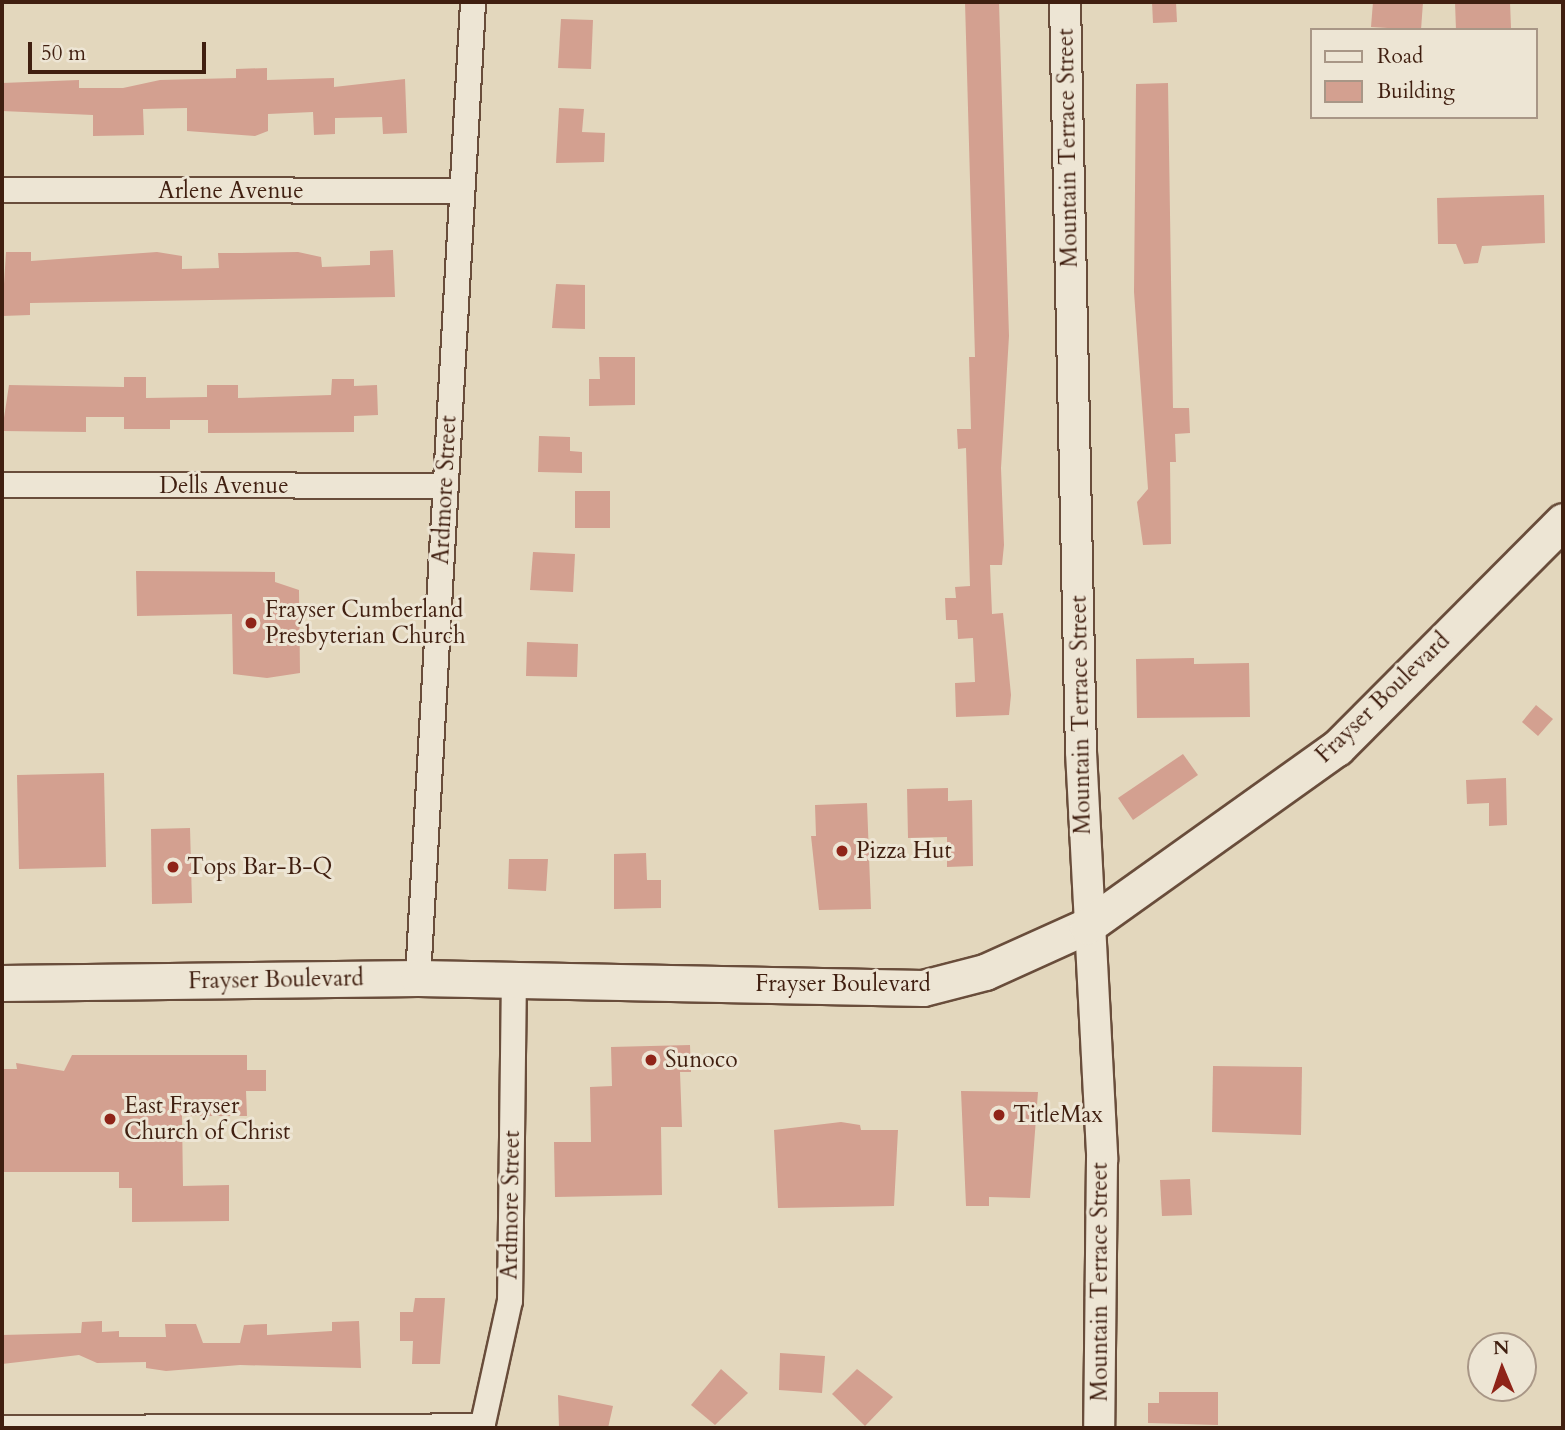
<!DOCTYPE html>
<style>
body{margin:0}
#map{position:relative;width:1565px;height:1430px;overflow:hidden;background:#e3d7bd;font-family:Cardo,serif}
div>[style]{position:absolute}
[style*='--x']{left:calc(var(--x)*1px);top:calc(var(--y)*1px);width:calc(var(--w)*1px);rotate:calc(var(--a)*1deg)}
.building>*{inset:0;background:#d3a090}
.roads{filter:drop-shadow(2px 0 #694d3b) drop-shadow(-2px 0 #694d3b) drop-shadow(0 2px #694d3b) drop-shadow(0 -2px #694d3b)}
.minor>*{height:24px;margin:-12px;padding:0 12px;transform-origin:12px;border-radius:12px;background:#ede5d4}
.tertiary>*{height:30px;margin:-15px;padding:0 15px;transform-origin:15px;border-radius:15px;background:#ede5d4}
.secondary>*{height:35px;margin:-17.5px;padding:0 17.5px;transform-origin:17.5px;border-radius:17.5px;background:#ede5d4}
.dots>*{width:19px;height:19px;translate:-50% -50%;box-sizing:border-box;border:4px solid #ede5d4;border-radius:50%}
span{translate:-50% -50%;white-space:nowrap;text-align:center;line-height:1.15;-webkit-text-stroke:6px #ede5d4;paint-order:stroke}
.street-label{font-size:23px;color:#401f10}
.poi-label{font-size:23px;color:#401f10}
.left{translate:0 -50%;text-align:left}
.frame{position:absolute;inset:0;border:4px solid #401f10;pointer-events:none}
.legend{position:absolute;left:1310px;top:28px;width:228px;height:91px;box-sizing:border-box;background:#ede5d4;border:2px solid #a89686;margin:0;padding:9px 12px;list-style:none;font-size:21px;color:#401f10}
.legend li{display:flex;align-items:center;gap:14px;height:35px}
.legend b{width:35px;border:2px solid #a89686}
.north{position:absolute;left:1467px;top:1332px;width:70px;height:70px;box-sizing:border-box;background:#ede5d4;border:2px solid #a89686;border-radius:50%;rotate:358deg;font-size:19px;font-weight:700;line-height:28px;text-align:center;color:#401f10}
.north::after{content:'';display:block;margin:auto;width:24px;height:32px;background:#8f2418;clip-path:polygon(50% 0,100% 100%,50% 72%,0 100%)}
.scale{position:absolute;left:28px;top:42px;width:178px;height:32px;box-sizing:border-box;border:4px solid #401f10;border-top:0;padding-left:9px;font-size:21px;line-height:24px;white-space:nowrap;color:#401f10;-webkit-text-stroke:5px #ede5d4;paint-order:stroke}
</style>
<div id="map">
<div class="building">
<i style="clip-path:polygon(965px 2px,999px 2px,1009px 336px,1001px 468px,1004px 545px,1002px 565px,990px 565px,992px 614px,1003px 613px,1011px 695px,1009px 715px,956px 717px,955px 683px,975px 682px,973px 638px,958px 639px,957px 620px,946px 620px,945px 598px,956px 598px,955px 587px,970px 586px,966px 448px,958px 449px,957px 429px,971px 429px,969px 357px,975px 357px)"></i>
<i style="clip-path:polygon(1152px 2px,1176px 2px,1177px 22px,1153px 23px)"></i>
<i style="clip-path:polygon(1373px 2px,1423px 2px,1421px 30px,1371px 27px)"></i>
<i style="clip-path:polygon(1455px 2px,1510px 2px,1511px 28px,1456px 30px)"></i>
<i style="clip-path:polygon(561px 19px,593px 20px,591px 69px,558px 68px)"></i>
<i style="clip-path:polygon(267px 68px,267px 80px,334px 78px,334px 87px,405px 79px,407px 133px,383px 134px,382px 117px,335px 118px,335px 134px,314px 135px,313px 112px,268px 114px,268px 131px,255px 136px,187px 131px,187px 108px,143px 109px,144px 135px,93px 136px,93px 115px,2px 111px,2px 83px,79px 80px,79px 88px,123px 88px,160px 80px,236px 78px,236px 69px)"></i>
<i style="clip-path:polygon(1168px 83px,1173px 408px,1189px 408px,1190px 433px,1175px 434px,1176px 462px,1170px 462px,1171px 544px,1143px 545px,1137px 502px,1148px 489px,1134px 292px,1136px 84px)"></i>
<i style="clip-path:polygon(559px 108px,584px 109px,582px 132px,605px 133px,604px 162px,556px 163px)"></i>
<i style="clip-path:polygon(1544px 195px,1545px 243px,1482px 246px,1478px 263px,1464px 264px,1456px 244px,1438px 244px,1437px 198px)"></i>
<i style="clip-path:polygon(393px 250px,395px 297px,30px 303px,30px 315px,2px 316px,6px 252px,31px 252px,31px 261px,157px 252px,182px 256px,182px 269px,219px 268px,218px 253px,241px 253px,298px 252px,321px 257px,322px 267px,370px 265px,370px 251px)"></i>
<i style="clip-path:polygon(556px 284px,585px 285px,585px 329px,552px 328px)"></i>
<i style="clip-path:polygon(599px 357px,635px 357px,635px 405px,589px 406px,589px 379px,600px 379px)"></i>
<i style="clip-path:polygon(124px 377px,146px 377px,146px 398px,207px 397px,207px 385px,238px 385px,238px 398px,331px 395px,332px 379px,354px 379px,354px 386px,377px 385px,378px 415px,354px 416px,354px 432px,208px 433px,208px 420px,170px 420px,170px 429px,124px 429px,124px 417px,86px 417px,86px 432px,2px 431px,9px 385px,124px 387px)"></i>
<i style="clip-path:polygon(539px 436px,570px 437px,570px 451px,582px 452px,582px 473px,538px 472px)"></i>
<i style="clip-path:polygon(575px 491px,610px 491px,610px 528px,575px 528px)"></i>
<i style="clip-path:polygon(533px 552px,575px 554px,573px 592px,530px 590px)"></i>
<i style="clip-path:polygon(136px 571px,275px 572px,275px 582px,299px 590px,300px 673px,267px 678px,233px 674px,232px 614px,137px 616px)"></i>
<i style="clip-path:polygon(527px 642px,578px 644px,577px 677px,526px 676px)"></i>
<i style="clip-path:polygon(1194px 658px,1194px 664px,1249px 663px,1250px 717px,1137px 718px,1136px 659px)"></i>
<i style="clip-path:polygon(1536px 705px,1553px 719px,1538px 736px,1522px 722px)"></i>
<i style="clip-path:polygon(1183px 754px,1198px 775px,1133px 820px,1118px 798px)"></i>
<i style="clip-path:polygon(104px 773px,106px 867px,19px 869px,17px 775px)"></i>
<i style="clip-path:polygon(1506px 778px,1507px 825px,1489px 826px,1489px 803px,1467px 804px,1466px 780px)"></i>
<i style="clip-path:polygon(948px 788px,948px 801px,972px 800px,973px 866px,947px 867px,947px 837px,908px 838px,907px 789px)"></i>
<i style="clip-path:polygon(867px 803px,871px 909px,819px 910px,811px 836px,816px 836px,815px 805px)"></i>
<i style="clip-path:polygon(190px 828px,192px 903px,152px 904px,151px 829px)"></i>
<i style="clip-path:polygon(646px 853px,647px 880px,661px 880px,661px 908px,614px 909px,614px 854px)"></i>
<i style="clip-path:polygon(509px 859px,548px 859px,546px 891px,508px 889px)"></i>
<i style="clip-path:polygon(690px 1045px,691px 1072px,680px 1072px,682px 1127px,661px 1127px,662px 1195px,555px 1197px,554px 1142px,591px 1142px,590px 1087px,612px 1086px,611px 1047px)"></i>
<i style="clip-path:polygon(72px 1055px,247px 1055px,247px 1070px,266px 1070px,266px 1091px,246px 1091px,247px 1116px,182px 1116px,183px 1186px,229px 1185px,229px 1221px,132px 1222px,132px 1188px,119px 1188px,119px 1172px,2px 1172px,2px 1069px,17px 1069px,16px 1063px,64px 1071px)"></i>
<i style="clip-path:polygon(1213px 1066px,1302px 1067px,1301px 1135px,1212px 1132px)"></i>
<i style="clip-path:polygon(961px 1091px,1038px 1092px,1030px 1198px,989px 1197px,989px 1206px,966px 1206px)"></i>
<i style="clip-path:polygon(841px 1122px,860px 1125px,861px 1130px,898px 1130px,894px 1206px,778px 1208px,774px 1130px)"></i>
<i style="clip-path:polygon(1190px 1179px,1192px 1215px,1162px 1216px,1160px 1180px)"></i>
<i style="clip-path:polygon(415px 1298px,445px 1298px,440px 1364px,412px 1364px,413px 1341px,400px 1341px,400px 1312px,413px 1312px)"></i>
<i style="clip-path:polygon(102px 1321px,102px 1332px,119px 1331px,119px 1337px,166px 1337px,165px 1324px,196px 1324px,203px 1343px,240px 1343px,244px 1325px,267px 1324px,267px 1335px,332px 1331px,332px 1322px,359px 1321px,361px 1368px,240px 1365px,166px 1371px,146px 1368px,146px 1362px,97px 1363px,79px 1355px,2px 1364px,2px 1335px,81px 1333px,82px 1322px)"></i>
<i style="clip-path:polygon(780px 1353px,825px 1356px,822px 1393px,779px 1390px)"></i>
<i style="clip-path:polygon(721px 1369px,748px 1393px,715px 1425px,691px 1405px)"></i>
<i style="clip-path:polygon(857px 1369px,893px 1397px,865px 1426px,832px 1394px)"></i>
<i style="clip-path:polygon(1159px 1392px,1218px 1392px,1218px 1425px,1148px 1423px,1148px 1403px,1159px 1403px)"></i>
<i style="clip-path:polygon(558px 1395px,613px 1406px,608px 1428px,559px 1428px)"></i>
</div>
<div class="roads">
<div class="minor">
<i style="--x:2;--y:190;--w:458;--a:0.1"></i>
<i style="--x:2;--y:485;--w:443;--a:0.1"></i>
<i style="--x:418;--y:978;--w:978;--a:-86.77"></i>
<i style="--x:4;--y:1428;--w:479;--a:-0.2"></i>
<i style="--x:482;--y:1428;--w:130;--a:-77.6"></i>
<i style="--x:510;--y:1301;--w:322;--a:-89.3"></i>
</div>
<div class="tertiary">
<i style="--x:1065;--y:2;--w:750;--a:88.78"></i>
<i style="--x:1081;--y:752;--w:408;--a:87"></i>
<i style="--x:1102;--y:1159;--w:269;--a:90.6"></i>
</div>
<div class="secondary">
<i style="--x:2;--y:983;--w:416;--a:-0.7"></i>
<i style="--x:418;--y:978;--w:505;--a:1.13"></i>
<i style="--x:923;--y:988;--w:64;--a:-14.5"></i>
<i style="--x:985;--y:972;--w:112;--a:-24.3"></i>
<i style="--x:1087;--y:926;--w:307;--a:-35.5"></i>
<i style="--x:1337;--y:748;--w:320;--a:-45.1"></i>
</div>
</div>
<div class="dots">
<i style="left:251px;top:623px;background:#8f2418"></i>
<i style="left:842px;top:851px;background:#8f2418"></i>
<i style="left:173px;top:867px;background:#8f2418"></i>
<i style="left:651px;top:1060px;background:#8f2418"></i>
<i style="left:999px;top:1115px;background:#8f2418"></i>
<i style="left:110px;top:1119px;background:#8f2418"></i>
</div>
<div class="street-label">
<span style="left:1068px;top:148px;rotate:-91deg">Mountain Terrace Street</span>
<span style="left:231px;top:191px">Arlene Avenue</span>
<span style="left:224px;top:486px">Dells Avenue</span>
<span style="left:445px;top:490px;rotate:-87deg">Ardmore Street</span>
<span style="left:1383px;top:698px;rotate:-44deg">Frayser Boulevard</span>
<span style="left:1081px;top:715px;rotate:-91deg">Mountain Terrace Street</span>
<span style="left:276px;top:980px;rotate:-1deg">Frayser Boulevard</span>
<span style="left:843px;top:984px">Frayser Boulevard</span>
<span style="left:511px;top:1205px;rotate:-89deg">Ardmore Street</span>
<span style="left:1100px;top:1282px;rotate:-90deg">Mountain Terrace Street</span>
</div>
<div class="poi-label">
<span class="left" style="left:265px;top:623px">Frayser Cumberland<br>Presbyterian Church</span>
<span class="left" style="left:856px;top:851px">Pizza Hut</span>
<span class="left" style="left:187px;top:867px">Tops Bar-B-Q</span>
<span class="left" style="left:665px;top:1060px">Sunoco</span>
<span class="left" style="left:124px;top:1119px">East Frayser<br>Church of Christ</span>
<span class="left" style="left:1013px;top:1115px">TitleMax</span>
</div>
<div class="frame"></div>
<ul class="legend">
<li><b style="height:9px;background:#ede5d4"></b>Road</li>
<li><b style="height:19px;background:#d3a090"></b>Building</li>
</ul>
<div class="north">N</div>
<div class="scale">50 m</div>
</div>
